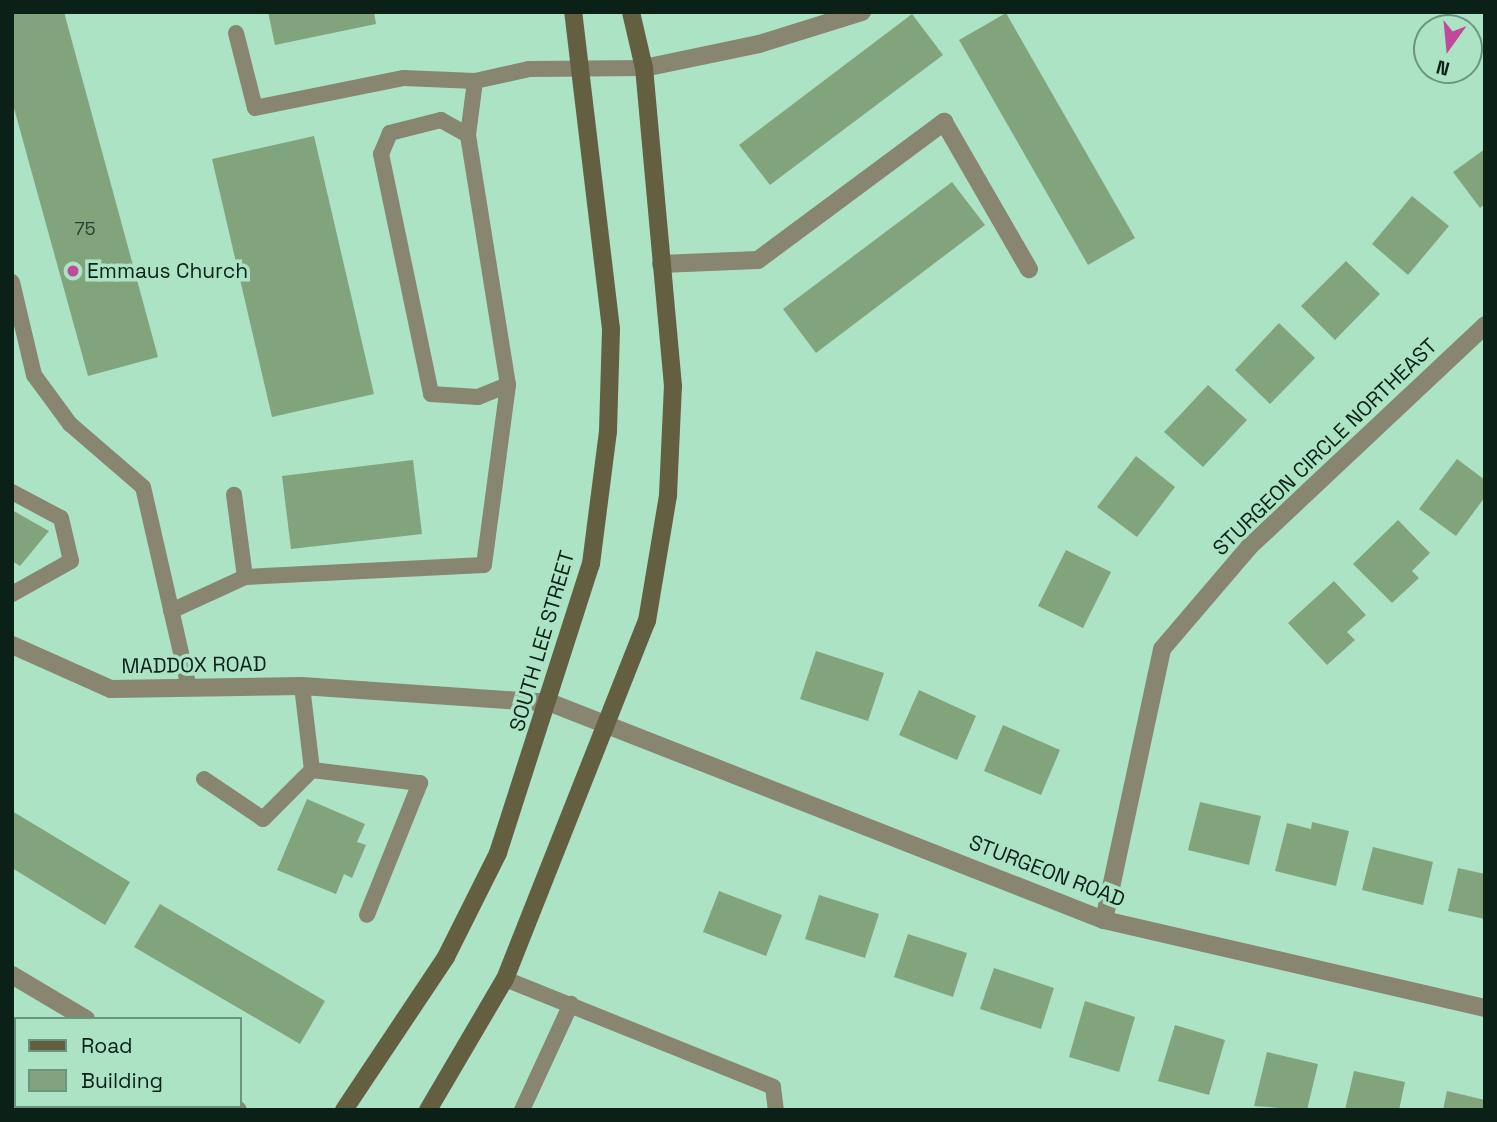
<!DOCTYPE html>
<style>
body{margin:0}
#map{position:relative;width:1497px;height:1122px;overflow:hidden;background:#ace3c5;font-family:"Space Grotesk",sans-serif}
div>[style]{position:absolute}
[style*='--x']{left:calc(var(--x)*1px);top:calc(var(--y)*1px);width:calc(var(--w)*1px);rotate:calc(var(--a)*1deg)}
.building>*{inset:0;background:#82a47c}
.service>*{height:16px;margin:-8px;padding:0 8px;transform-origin:8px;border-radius:8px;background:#888570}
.minor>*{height:18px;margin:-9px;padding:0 9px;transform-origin:9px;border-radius:9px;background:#888570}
.secondary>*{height:18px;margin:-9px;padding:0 9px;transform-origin:9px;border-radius:9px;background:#645f40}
.dots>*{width:19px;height:19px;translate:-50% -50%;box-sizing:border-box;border:4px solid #ace3c5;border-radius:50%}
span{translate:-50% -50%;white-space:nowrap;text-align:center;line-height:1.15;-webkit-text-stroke:7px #ace3c5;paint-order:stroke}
.number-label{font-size:18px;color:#294230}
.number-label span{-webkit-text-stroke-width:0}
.poi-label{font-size:21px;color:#0b2117}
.left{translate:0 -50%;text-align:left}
.street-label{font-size:21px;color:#0b2117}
.frame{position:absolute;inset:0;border:14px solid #0b2117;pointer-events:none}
.legend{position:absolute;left:14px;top:1017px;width:228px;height:91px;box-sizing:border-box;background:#ace3c5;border:2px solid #6c957f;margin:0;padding:9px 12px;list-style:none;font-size:21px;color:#0b2117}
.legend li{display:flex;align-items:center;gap:14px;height:35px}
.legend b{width:35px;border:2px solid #6c957f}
.north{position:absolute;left:1413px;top:14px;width:70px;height:70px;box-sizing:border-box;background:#ace3c5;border:2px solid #6c957f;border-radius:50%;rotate:195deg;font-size:19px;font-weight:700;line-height:28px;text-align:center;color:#0b2117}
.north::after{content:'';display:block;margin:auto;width:24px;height:32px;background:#c0489d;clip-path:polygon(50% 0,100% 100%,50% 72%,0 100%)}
</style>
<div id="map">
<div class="building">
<i style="clip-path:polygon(12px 12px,64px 12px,158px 357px,88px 376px,12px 101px)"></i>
<i style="clip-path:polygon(268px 12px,374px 12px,376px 24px,275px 45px)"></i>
<i style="clip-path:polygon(1006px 13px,1135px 238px,1088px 265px,959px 40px)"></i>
<i style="clip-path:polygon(912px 14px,943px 55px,770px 185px,739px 145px)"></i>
<i style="clip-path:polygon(314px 136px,374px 394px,272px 417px,212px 159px)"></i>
<i style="clip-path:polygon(1485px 149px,1485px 204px,1480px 208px,1453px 172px)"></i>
<i style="clip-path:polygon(952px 182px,985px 225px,816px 353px,783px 309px)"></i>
<i style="clip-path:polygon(1412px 196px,1449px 226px,1408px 275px,1372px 244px)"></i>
<i style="clip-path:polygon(1346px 261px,1380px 294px,1335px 340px,1301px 306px)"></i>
<i style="clip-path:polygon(1279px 323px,1315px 358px,1270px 404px,1235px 370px)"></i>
<i style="clip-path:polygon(1208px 385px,1247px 420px,1203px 467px,1164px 432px)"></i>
<i style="clip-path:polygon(1136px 456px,1175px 487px,1137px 537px,1097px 507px)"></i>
<i style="clip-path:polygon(1457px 459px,1485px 480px,1485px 497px,1456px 536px,1419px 509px)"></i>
<i style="clip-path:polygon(413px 460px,422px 534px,291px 549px,282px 476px)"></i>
<i style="clip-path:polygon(12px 510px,49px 531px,20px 566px,12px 561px)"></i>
<i style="clip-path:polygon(1398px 520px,1430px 553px,1412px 571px,1419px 578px,1392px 603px,1353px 564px)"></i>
<i style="clip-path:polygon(1066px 550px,1111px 572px,1083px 628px,1038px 606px)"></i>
<i style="clip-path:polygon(1334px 581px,1366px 615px,1347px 632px,1355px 640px,1327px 665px,1288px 623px)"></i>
<i style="clip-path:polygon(816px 651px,884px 673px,868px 721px,800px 699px)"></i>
<i style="clip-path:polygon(919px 690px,976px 716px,957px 760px,899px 735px)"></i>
<i style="clip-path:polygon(1003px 725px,1060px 750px,1041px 795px,984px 771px)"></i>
<i style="clip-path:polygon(307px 799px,365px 824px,357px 842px,366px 845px,352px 878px,344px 874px,336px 894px,277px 870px)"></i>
<i style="clip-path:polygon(1200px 802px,1261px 816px,1249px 865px,1188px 850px)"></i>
<i style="clip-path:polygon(12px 811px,130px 882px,105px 925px,12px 868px)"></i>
<i style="clip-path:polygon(1312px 822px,1349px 831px,1336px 886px,1275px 871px,1287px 823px,1311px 829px)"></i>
<i style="clip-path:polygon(1373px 847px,1433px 862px,1423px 905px,1362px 890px)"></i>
<i style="clip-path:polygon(1458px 868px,1485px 874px,1485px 919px,1448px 911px)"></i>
<i style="clip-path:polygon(719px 891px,782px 915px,766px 956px,703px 932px)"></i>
<i style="clip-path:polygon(819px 895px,879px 914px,865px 958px,805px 939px)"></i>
<i style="clip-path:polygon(160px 904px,325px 1001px,300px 1044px,134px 947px)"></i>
<i style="clip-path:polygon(908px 934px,967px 953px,953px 997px,894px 977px)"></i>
<i style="clip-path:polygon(994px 968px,1054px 988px,1041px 1029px,980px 1009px)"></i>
<i style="clip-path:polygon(1085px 1001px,1135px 1017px,1119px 1072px,1069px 1057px)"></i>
<i style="clip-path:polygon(1175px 1025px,1225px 1040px,1209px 1095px,1158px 1081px)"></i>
<i style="clip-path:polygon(1267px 1052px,1318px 1064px,1307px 1110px,1254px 1106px)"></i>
<i style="clip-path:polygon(12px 1069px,16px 1106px,80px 1110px,12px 1110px)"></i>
<i style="clip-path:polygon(1354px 1071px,1405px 1082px,1399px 1110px,1345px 1110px)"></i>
<i style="clip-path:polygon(1447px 1091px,1485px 1100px,1485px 1110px,1443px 1110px)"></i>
</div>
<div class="service">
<i style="--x:236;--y:33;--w:77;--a:75.8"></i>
<i style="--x:255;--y:108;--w:152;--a:-11.4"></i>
<i style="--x:404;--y:78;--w:71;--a:2.4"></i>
<i style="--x:468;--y:135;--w:54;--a:-82.6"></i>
<i style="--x:475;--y:81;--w:55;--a:-12.5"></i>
<i style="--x:529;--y:69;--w:115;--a:-0.5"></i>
<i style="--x:12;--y:282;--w:96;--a:76.7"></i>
<i style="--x:34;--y:375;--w:61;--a:53.7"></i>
<i style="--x:70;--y:424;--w:96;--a:40.8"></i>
<i style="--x:143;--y:487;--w:206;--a:77.1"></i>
<i style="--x:12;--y:492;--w:55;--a:28"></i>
<i style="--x:61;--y:518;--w:44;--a:76.9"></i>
<i style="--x:71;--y:561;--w:68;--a:150.8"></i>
<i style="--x:245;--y:577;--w:239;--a:-2.9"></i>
<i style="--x:484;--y:565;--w:182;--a:-82.4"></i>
<i style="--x:508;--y:385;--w:253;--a:-99.1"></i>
<i style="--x:468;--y:135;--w:31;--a:-151"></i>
<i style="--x:441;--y:120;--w:53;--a:165.7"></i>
<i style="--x:390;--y:133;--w:23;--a:113"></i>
<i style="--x:381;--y:154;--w:245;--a:78.2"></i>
<i style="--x:431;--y:394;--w:47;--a:3.7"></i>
<i style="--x:478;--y:397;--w:32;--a:-22"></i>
<i style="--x:171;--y:611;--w:81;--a:-24.7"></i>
<i style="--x:245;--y:577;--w:83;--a:-97.6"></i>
<i style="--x:302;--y:686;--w:85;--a:83.2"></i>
<i style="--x:312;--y:770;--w:109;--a:6.9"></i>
<i style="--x:420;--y:783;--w:142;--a:111.9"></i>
<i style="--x:204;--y:779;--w:71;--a:34.1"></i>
<i style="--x:263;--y:819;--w:69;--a:-45"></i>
<i style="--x:505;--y:979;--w:289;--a:21.9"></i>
<i style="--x:773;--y:1087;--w:23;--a:83"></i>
<i style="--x:522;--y:1110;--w:117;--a:-65.2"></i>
</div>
<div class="minor">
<i style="--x:644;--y:68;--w:117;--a:-11.8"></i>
<i style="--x:759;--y:44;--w:108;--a:-17.3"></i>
<i style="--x:661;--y:264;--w:97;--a:-2.4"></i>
<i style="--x:758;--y:260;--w:232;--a:-36.6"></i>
<i style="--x:944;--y:122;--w:170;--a:60"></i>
<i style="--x:12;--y:645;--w:108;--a:24"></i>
<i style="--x:111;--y:689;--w:191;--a:-0.9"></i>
<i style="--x:302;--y:686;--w:250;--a:3.9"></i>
<i style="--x:551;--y:703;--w:594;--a:21.43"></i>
<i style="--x:1104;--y:920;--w:391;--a:13"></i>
<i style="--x:1104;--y:920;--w:277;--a:-77.9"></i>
<i style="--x:1162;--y:649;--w:134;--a:-49.5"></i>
<i style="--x:1249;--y:547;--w:324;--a:-43.2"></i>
<i style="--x:12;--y:975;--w:86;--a:30.7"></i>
<i style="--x:232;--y:1106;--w:7;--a:34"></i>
</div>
<div class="secondary">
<i style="--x:344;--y:1110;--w:184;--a:-56.3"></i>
<i style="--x:446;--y:957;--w:116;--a:-63.4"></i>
<i style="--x:498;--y:853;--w:304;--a:-72.2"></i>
<i style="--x:591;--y:564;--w:134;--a:-82.7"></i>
<i style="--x:608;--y:431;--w:102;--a:-88.3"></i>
<i style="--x:611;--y:329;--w:319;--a:-96.8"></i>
<i style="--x:428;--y:1110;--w:152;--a:-59.6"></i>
<i style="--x:505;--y:979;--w:385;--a:-68.4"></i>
<i style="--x:647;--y:621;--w:128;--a:-80.5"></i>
<i style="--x:668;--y:495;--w:109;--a:-87.4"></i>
<i style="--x:673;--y:386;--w:319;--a:-95.2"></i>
<i style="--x:644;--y:68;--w:57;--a:-103.1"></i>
</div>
<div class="dots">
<i style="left:73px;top:271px;background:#c0489d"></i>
</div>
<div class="number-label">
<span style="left:85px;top:229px">75</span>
</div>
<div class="poi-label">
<span class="left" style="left:87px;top:271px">Emmaus Church</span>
</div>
<div class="street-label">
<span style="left:1325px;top:447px;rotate:-44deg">STURGEON CIRCLE NORTHEAST</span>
<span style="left:542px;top:641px;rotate:-74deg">SOUTH LEE STREET</span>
<span style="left:194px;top:665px;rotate:-1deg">MADDOX ROAD</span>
<span style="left:1047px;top:871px;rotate:21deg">STURGEON ROAD</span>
</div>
<div class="frame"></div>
<ul class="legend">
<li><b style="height:9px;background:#645f40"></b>Road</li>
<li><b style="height:19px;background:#82a47c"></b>Building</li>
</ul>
<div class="north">N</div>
</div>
